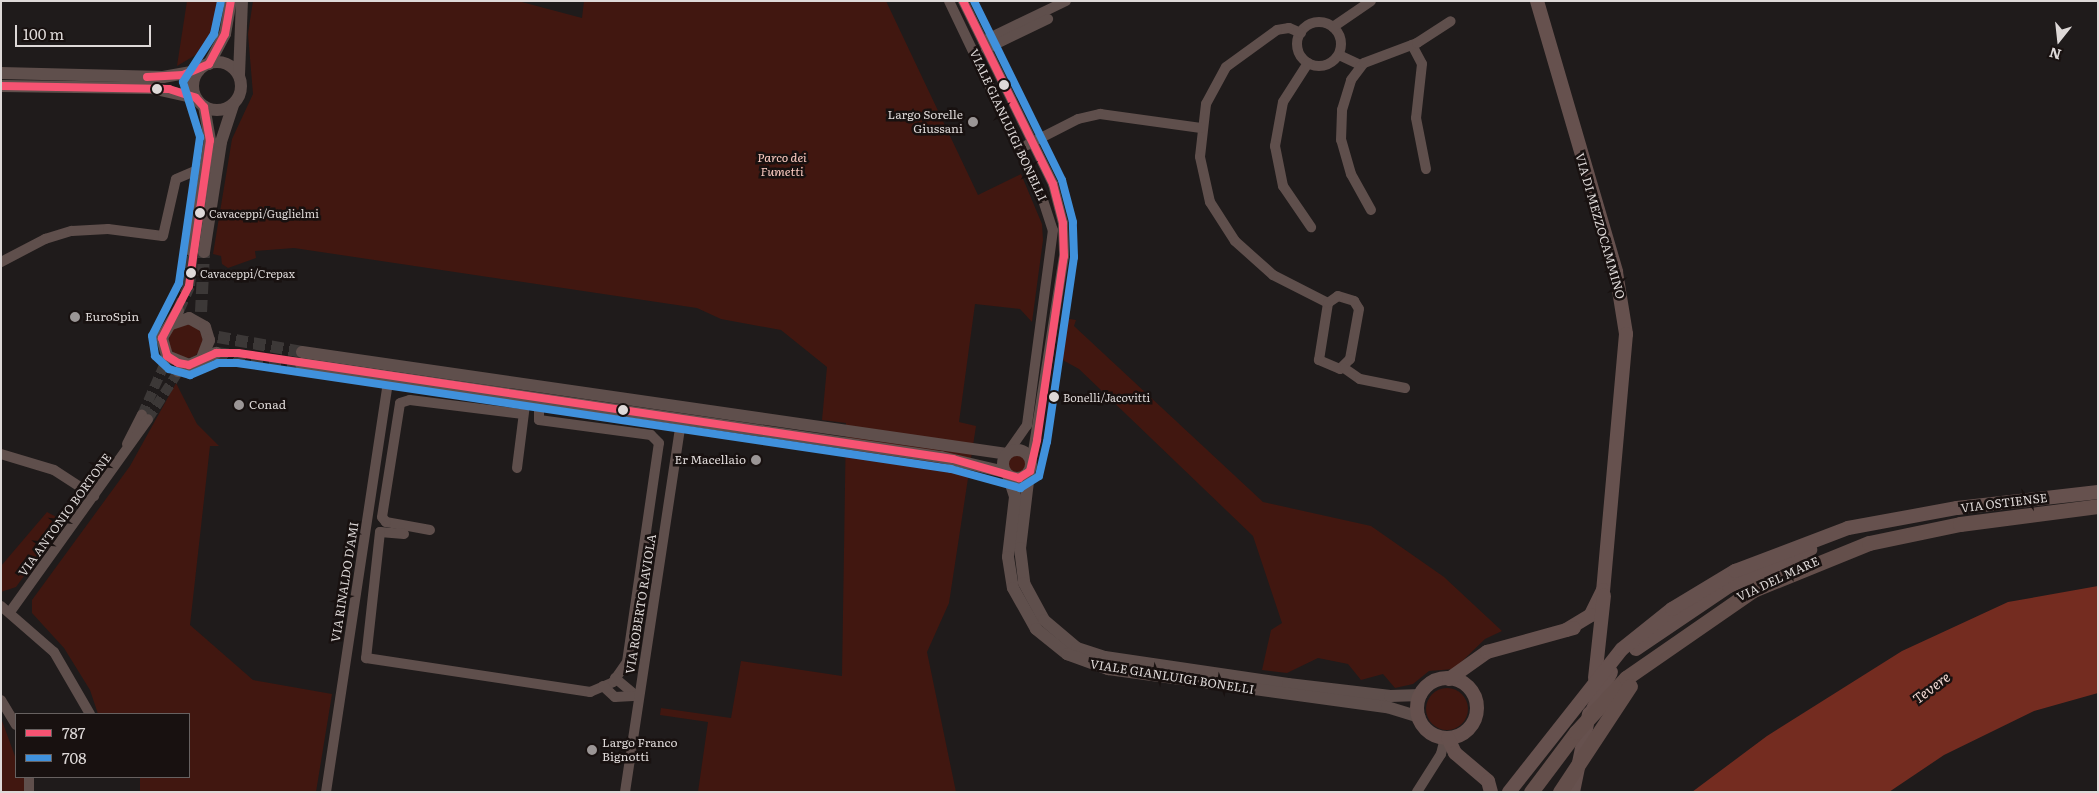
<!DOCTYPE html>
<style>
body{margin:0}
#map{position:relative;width:2099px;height:793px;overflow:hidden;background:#1f1b1b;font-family:Literata,serif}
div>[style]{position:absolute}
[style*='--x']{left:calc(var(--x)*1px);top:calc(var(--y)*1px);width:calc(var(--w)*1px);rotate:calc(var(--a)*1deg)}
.green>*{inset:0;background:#411710}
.round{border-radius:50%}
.water>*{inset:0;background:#742c20}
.minor-tunnel>*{height:10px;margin-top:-5px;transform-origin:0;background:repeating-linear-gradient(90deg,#3c3837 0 10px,transparent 0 15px)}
.tertiary-tunnel>*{height:12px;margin-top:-6px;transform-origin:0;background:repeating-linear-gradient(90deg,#3c3837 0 12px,transparent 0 18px)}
.minor>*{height:10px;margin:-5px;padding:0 5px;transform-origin:5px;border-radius:5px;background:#5f4f4c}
.minor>.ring{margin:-5px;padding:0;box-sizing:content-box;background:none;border:10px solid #5f4f4c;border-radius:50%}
.tertiary>*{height:12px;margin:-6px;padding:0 6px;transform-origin:6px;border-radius:6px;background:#5f4f4c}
.tertiary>.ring{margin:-6px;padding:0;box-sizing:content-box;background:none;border:12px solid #5f4f4c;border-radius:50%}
.secondary>*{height:14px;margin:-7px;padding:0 7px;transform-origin:7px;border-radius:7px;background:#66514e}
.secondary>.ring{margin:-7px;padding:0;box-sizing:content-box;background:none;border:14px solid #66514e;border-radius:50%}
.primary>*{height:15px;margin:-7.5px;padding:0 7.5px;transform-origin:7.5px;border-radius:7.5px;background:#644f4b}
.bus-1>*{height:8px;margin:-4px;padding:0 4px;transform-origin:4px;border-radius:4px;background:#f65372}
.bus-2>*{height:8px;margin:-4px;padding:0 4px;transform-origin:4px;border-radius:4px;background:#4091dc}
.dots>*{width:14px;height:14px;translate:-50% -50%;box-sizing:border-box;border:2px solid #181110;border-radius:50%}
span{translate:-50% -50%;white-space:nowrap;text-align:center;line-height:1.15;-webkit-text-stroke:5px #181110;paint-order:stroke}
.bus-label{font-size:11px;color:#ded9d8}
.left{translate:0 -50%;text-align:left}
.poi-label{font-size:12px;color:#ded9d8}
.right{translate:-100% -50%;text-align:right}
.street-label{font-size:12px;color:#ded9d8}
.park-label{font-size:12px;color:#fbcbc1;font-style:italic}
.water-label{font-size:14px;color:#f2dad4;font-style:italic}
.frame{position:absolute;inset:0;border:2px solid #ded9d8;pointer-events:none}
.legend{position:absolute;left:15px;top:713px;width:175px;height:65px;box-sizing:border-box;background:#181110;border:1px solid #676160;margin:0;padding:6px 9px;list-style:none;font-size:15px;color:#ded9d8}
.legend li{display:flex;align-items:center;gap:10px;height:25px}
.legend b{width:25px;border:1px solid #676160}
.north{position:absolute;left:2034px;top:15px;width:50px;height:50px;-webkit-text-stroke:4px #181110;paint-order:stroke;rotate:196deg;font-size:14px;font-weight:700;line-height:20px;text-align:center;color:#ded9d8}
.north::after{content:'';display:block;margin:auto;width:18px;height:22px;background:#ded9d8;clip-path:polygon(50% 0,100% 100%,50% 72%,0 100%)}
.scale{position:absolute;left:15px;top:25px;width:136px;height:22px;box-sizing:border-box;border:2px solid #ded9d8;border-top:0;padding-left:6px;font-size:15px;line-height:18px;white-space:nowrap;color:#ded9d8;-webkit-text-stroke:4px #181110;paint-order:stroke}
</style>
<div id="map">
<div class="green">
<i style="clip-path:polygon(187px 1px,222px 1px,217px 34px,209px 47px,177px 66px)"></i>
<i style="clip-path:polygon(253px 1px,518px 1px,582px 18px,584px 1px,886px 1px,978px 195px,1021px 174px,1042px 224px,1043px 240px,1032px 322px,1020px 309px,975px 304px,959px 422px,976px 426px,949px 603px,927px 652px,956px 792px,698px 792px,708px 722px,660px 715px,661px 708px,731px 718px,741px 661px,842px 676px,846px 423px,822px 420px,827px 367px,781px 330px,721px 319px,697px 308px,294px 248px,255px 251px,256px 258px,228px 268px,222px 264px,221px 256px,213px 254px,232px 139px,253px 94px,248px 34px)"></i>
<i style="clip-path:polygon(1064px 318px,1076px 320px,1074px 326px,1263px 502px,1371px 526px,1444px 577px,1502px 631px,1485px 639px,1454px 669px,1429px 671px,1413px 684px,1395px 688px,1383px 674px,1361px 680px,1348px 664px,1318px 658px,1287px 673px,1262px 670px,1271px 630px,1282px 623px,1253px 536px,1079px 369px,1059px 358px)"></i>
<i class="round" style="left:169px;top:324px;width:34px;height:34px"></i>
<i style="clip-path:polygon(176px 383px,197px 424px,219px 446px,210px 446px,190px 625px,253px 680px,332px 694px,316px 792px,140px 792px,140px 777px,189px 777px,189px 714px,98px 714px,90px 690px,64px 648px,32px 613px,32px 600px,130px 466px)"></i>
<i class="round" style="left:1008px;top:455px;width:18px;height:18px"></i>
<i style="clip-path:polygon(47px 512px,64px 521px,16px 587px,1px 592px,1px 566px)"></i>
<i class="round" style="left:1426px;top:688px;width:42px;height:42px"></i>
<i style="clip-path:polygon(1px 718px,16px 759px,16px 777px,25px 777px,24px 792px,1px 792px)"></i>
</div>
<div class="water">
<i style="clip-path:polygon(2098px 586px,2098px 693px,2034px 711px,1944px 755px,1889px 792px,1692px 792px,1767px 736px,1902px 651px,2008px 602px)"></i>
</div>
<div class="minor-tunnel">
<i style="--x:142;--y:415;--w:57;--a:-66.1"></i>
<i style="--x:148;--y:419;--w:56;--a:-57.4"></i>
</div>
<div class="tertiary-tunnel">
<i style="--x:178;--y:311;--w:27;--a:-66"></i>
<i style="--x:189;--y:286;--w:35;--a:-85"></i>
<i style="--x:201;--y:312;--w:60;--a:-87.1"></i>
<i style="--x:218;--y:337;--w:85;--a:10.1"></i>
<i style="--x:216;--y:353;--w:86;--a:7.4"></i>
</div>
<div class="minor">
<i style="--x:949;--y:1;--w:214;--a:64.5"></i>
<i style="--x:1041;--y:194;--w:38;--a:72"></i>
<i style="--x:1053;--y:230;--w:197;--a:97.6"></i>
<i style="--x:1027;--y:425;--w:35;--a:125"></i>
<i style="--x:963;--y:1;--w:204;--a:63.8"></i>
<i style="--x:1053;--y:184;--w:40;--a:75.6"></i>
<i style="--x:1063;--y:223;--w:33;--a:88"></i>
<i style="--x:1064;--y:256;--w:212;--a:99"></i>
<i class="ring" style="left:1297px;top:22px;width:34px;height:34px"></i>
<i style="--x:1333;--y:27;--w:46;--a:-34.4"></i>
<i style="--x:1301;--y:33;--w:13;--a:-157"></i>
<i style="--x:1289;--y:28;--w:12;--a:171"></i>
<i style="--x:1277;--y:30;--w:63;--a:144"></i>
<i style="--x:1226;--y:67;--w:42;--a:118.4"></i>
<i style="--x:1206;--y:104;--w:53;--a:96.5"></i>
<i style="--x:1200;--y:157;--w:46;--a:77.5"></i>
<i style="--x:1210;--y:202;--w:46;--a:57.3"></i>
<i style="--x:1235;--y:241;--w:51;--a:41.8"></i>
<i style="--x:1273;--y:275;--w:62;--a:27"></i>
<i style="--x:983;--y:41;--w:92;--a:-25.7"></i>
<i style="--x:1412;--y:45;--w:21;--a:62"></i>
<i style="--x:1422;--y:64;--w:54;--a:96.3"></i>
<i style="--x:1416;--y:118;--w:52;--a:78.9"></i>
<i style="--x:986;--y:49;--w:69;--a:-25.8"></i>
<i style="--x:1339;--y:55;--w:23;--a:25"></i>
<i style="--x:1308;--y:63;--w:46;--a:122.7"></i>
<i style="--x:1283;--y:102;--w:45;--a:100.3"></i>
<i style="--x:1275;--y:146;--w:41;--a:78.7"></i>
<i style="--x:1283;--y:186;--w:50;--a:55.7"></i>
<i style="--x:1027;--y:145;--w:57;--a:-27"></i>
<i style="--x:1078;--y:119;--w:23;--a:-13"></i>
<i style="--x:1100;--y:114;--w:102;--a:7.9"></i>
<i style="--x:1371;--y:210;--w:41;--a:-119.1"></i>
<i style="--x:1351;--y:174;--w:35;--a:-106"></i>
<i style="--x:1341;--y:140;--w:30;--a:-88"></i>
<i style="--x:1342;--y:110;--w:31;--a:-73"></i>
<i style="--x:1351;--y:80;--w:21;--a:-53"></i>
<i style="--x:1364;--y:63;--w:57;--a:-20.7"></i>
<i style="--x:1417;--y:43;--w:40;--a:-32.9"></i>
<i style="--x:1;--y:262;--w:50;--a:-27.6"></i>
<i style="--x:45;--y:239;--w:28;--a:-17"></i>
<i style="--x:72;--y:231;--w:36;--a:-3"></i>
<i style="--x:108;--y:229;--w:55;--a:7.3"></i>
<i style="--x:163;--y:236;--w:58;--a:-77.2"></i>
<i style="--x:176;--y:179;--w:33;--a:-23"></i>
<i style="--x:1338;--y:296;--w:17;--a:17"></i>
<i style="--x:1354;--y:301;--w:9;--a:58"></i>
<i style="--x:1359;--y:309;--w:51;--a:100.2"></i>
<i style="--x:1350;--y:359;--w:14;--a:135"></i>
<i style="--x:1340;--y:369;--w:23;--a:-157"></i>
<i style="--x:1319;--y:360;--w:58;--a:-81"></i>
<i style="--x:1328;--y:303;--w:12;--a:-35"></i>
<i style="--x:1344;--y:368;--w:19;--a:35"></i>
<i style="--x:1360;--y:379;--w:46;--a:11.3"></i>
<i style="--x:178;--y:372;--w:13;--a:-32"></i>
<i style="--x:127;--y:444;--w:33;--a:-63"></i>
<i style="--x:1;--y:454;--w:55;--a:16.8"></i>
<i style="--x:54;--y:470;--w:48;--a:33"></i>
<i style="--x:517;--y:468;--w:72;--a:-82.8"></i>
<i style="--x:430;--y:530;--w:45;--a:-169.7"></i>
<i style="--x:386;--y:522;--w:6;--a:-129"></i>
<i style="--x:382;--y:517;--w:115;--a:-81"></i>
<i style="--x:400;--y:403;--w:10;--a:-17"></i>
<i style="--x:410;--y:400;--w:114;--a:7.1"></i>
<i style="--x:404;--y:534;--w:24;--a:-175"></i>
<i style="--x:380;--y:532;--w:127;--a:96.3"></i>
<i style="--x:366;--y:658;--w:227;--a:8.6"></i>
<i style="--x:590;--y:692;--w:25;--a:-23"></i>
<i style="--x:613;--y:682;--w:24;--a:-55"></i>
<i style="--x:627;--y:662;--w:221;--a:-81.7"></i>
<i style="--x:659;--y:443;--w:11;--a:-135"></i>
<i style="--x:651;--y:435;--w:113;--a:-172.4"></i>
<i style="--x:539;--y:420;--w:21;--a:-90"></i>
<i style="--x:1;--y:606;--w:70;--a:41"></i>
<i style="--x:54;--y:652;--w:72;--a:59.9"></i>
<i style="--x:10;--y:612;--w:237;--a:-54.4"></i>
<i style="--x:615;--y:678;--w:30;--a:40"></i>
<i style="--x:603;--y:686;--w:16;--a:43"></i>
<i style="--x:615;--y:697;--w:18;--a:-3"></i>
<i style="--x:1;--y:700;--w:29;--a:59"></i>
<i style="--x:29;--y:792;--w:15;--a:-90"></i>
<i style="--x:326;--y:792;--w:421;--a:-81.4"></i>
<i style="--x:625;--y:792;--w:376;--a:-81.4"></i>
<i style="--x:1417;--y:792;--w:45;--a:-57.7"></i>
<i style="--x:1441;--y:754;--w:16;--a:-76"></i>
</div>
<div class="tertiary">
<i class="ring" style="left:193px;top:62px;width:36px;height:36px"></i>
<i style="--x:209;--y:64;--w:34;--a:-62"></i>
<i style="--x:225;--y:34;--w:34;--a:-80"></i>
<i style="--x:1;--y:73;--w:162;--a:1.4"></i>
<i style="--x:163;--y:77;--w:36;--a:-10"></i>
<i style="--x:239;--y:75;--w:74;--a:-87.7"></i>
<i style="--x:1;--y:86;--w:150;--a:0.8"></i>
<i style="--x:151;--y:88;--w:46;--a:12.5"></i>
<i style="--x:192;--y:251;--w:112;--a:-80.8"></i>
<i style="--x:210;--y:140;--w:34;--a:-100"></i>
<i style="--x:204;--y:252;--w:111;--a:-81.2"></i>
<i style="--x:221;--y:142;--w:39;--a:-72"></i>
<i style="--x:178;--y:311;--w:31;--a:121"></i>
<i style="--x:162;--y:338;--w:19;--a:74"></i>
<i style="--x:167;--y:356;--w:24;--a:22"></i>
<i style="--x:189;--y:365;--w:30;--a:-24"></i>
<i style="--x:171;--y:324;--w:19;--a:-18"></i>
<i style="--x:189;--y:318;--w:18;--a:29"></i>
<i style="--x:205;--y:327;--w:14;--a:73"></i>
<i style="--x:209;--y:340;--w:19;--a:111"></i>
<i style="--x:302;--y:352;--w:712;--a:8.23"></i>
<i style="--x:301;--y:364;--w:647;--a:8.27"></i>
<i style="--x:941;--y:457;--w:66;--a:13.2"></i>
<i class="ring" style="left:1003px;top:450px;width:16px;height:16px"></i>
<i style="--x:1029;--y:473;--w:76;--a:96.8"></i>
<i style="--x:1020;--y:548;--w:35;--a:83"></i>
<i style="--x:1024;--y:583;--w:42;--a:61.6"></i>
<i style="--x:1044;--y:620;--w:43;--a:40.3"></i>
<i style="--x:1077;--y:648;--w:29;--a:18"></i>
<i style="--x:1105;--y:657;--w:185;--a:8.4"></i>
<i style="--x:1288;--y:684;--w:103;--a:6.7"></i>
<i style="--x:1390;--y:696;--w:31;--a:-2"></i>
<i style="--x:1008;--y:475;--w:23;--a:72"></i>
<i style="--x:1015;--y:497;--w:60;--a:96.7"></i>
<i style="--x:1008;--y:557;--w:31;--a:81"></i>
<i style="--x:1013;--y:588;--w:47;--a:60.7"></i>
<i style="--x:1036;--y:629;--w:40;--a:39"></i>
<i style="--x:1067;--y:654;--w:44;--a:20.1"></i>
<i style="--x:1108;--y:669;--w:282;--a:7.8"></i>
<i style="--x:1387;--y:707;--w:34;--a:17"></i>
</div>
<div class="secondary">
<i style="--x:1537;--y:1;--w:282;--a:73.7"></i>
<i style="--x:1616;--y:272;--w:63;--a:80.8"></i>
<i style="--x:1626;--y:334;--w:257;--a:95.1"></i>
<i style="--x:1603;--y:590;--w:28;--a:116"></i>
<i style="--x:1591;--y:615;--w:29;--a:149"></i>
<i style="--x:1636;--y:649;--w:112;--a:-34.1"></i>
<i style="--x:1729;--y:586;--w:89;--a:-24"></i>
<i style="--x:1595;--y:678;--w:83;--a:-83.8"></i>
<i class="ring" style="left:1417px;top:678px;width:46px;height:46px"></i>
<i style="--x:1449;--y:679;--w:47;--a:-35.4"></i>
<i style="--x:1487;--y:652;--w:90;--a:-15.4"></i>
<i style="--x:1589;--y:717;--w:50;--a:-63.9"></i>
<i style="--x:1448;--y:738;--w:17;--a:65"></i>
<i style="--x:1455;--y:753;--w:43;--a:40.3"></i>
<i style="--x:1488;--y:781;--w:11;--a:75"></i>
<i style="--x:1509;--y:792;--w:182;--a:-51.7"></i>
<i style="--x:1622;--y:649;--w:64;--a:-38.7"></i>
<i style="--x:1672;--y:609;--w:74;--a:-31.1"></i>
<i style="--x:1735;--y:571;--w:121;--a:-20.8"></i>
<i style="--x:1848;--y:528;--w:111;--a:-10.4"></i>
<i style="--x:1957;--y:508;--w:142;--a:-6.5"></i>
<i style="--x:1573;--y:792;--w:80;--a:-78.4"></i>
</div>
<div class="primary">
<i style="--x:1531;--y:792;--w:75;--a:-53.1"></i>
<i style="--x:1576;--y:732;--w:74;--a:-47.2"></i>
<i style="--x:1626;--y:678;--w:155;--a:-34.7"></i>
<i style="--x:1753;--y:590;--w:125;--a:-22.1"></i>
<i style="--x:1869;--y:543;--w:93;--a:-11.8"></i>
<i style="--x:1960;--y:524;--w:139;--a:-7.4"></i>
<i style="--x:1560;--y:792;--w:127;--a:-56.6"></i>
</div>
<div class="bus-1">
<i style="--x:147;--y:77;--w:36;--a:-3"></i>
<i style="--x:183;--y:75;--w:28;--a:-23"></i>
<i style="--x:209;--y:64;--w:34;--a:-62"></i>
<i style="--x:225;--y:34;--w:34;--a:-80"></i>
<i style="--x:1;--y:86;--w:168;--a:1"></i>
<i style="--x:169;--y:89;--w:28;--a:18"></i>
<i style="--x:196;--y:98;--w:12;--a:48"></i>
<i style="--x:204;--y:107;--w:34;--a:80"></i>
<i style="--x:210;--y:140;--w:148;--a:98.2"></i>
<i style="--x:189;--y:286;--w:59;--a:117.4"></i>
<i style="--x:162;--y:338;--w:19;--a:74"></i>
<i style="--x:167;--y:356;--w:13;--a:32"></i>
<i style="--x:178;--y:363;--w:11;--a:10"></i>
<i style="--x:189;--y:365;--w:30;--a:-24"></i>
<i style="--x:216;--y:353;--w:22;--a:0"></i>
<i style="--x:238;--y:353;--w:723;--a:8.43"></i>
<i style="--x:953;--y:459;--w:69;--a:16.1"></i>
<i style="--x:1019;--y:478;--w:13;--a:-32"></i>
<i style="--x:1030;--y:471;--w:32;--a:-77"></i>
<i style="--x:1037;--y:440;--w:186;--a:-81.7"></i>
<i style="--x:1064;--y:256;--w:33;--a:-92"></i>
<i style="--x:1063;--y:223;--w:40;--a:-104.4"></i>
<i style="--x:1053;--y:184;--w:204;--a:-116.2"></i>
</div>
<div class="bus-2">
<i style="--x:221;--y:1;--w:34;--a:102"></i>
<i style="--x:214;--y:34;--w:57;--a:122.9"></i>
<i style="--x:183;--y:82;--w:58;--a:72.8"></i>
<i style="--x:200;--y:137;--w:148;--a:98.2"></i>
<i style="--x:179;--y:283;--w:59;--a:117"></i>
<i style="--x:152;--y:336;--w:20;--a:81"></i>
<i style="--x:155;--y:356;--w:19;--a:43"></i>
<i style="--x:169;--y:369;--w:22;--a:16"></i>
<i style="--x:190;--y:375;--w:30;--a:-23"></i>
<i style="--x:218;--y:363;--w:19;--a:0"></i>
<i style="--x:237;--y:363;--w:722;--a:8.44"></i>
<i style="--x:951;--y:469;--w:72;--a:15.4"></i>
<i style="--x:1020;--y:488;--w:22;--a:-32"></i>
<i style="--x:1039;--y:476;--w:35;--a:-77"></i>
<i style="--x:1047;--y:442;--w:187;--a:-81.7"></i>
<i style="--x:1074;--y:257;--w:35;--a:-92"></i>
<i style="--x:1073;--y:222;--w:43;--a:-104.7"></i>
<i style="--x:1062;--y:180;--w:199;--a:-116.2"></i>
</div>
<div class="dots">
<i style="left:1004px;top:85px;background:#ded9d8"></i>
<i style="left:157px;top:89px;background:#ded9d8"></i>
<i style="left:973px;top:122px;background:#9b9696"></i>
<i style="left:200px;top:213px;background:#ded9d8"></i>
<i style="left:191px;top:273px;background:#ded9d8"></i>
<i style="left:75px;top:317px;background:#9b9696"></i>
<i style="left:1054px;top:397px;background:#ded9d8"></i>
<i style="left:239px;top:405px;background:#9b9696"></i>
<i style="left:623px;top:410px;background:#ded9d8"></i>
<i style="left:756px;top:460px;background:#9b9696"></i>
<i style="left:592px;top:750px;background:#9b9696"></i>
</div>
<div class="bus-label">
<span class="left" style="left:209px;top:213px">Cavaceppi/Guglielmi</span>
<span class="left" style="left:200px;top:273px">Cavaceppi/Crepax</span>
<span class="left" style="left:1063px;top:397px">Bonelli/Jacovitti</span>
</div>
<div class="poi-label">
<span class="right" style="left:963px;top:122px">Largo Sorelle<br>Giussani</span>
<span class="left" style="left:85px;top:317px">EuroSpin</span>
<span class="left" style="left:249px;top:405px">Conad</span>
<span class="right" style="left:746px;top:460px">Er Macellaio</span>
<span class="left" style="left:602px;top:750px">Largo Franco<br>Bignotti</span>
</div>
<div class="street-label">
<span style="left:1008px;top:125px;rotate:65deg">VIALE GIANLUIGI BONELLI</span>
<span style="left:1600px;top:226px;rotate:74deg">VIA DI MEZZOCAMMINO</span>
<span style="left:2004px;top:503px;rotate:-7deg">VIA OSTIENSE</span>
<span style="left:65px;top:515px;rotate:-54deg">VIA ANTONIO BORTONE</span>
<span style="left:1778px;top:579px;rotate:-25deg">VIA DEL MARE</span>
<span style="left:345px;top:582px;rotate:-81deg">VIA RINALDO D'AMI</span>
<span style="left:641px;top:604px;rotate:-81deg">VIA ROBERTO RAVIOLA</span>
<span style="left:1172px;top:677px;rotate:9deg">VIALE GIANLUIGI BONELLI</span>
</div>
<div class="park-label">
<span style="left:782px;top:165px">Parco dei<br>Fumetti</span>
</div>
<div class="water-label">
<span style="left:1931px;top:687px;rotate:-37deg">Tevere</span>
</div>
<div class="frame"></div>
<ul class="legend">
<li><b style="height:6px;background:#f65372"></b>787</li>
<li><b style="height:6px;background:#4091dc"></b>708</li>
</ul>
<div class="north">N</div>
<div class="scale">100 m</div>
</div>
